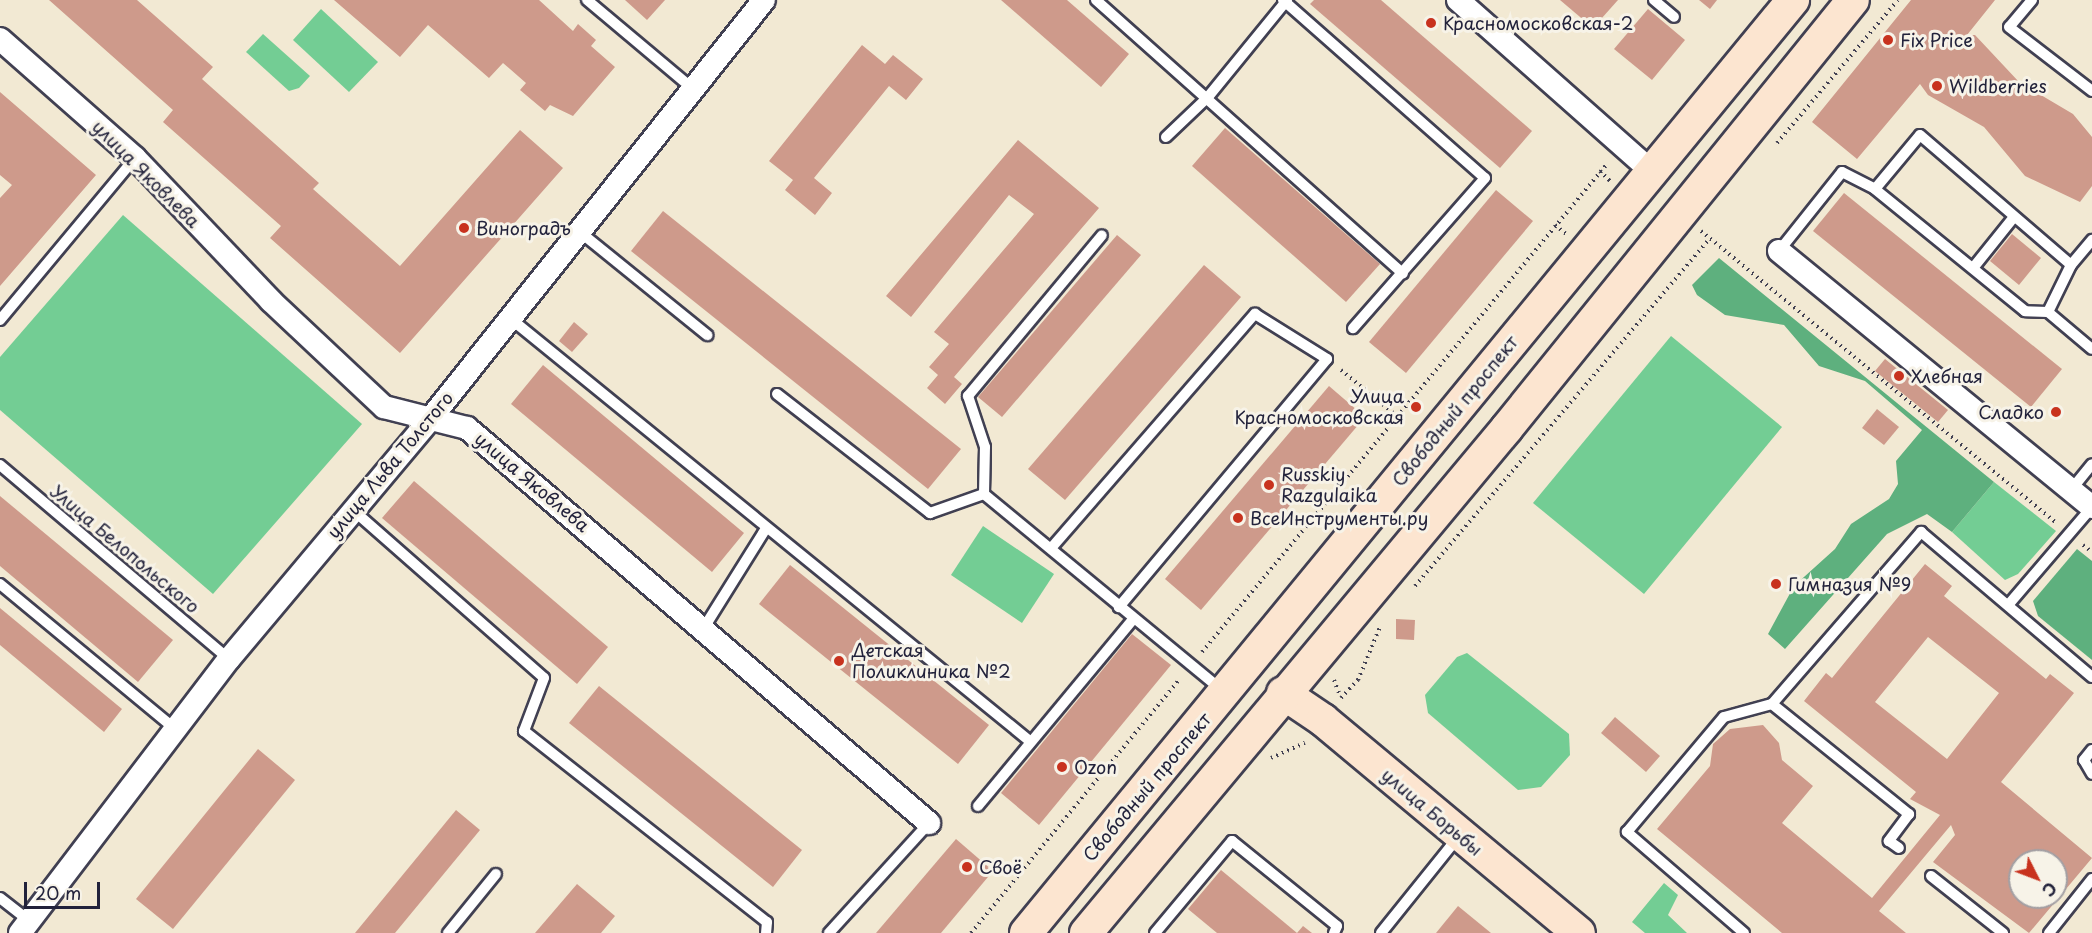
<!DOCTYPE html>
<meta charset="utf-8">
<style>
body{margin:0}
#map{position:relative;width:2092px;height:933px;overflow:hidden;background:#f2e9d3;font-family:"Playpen Sans",sans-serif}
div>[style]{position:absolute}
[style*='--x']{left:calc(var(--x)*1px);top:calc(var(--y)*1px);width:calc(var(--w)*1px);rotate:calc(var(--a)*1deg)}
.green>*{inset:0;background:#73cd94}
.forest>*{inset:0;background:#5eb07e}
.building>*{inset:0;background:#ce9a8b}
.path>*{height:4px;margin-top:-2px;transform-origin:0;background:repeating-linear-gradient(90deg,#414052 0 1.5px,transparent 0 6px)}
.roads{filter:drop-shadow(2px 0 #414052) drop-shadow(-2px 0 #414052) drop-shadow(0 2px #414052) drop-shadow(0 -2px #414052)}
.lane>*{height:10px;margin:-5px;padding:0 5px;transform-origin:5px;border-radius:5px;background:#fff}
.street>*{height:22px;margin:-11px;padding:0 11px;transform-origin:11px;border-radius:11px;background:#fff}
.secondary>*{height:32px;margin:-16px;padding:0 16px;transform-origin:16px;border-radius:16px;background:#fce5d0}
.dots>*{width:16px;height:16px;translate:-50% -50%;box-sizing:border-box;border:3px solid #f7f3e8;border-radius:50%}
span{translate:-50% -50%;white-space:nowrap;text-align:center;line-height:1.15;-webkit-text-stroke:6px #f7f3e8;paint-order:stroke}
.poi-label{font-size:18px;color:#22223b}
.left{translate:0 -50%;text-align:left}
.right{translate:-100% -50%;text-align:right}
.street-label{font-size:18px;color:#22223b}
.north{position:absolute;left:2008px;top:849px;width:60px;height:60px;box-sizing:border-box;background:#f7f3e8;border:2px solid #a29fa3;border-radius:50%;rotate:132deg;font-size:16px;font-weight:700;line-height:24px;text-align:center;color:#22223b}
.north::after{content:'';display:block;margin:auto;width:21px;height:27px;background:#c8321e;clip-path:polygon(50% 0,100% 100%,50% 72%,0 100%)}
.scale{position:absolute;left:24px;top:882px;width:76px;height:27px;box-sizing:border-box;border:3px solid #22223b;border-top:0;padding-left:8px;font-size:18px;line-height:21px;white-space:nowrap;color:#22223b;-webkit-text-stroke:4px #f7f3e8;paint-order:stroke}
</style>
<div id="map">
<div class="green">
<i style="clip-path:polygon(321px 9px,378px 62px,349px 92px,293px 40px)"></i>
<i style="clip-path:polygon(263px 34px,310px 76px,299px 88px,289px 91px,246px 52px)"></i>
<i style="clip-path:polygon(123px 215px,362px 424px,213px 594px,0 410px,0 357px)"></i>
<i style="clip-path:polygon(1671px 336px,1782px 427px,1644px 594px,1533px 503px)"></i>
<i style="clip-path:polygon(1994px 482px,2056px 531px,2018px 574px,2005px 580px,1952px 532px)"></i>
<i style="clip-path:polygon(983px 526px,1054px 574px,1022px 623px,951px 575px)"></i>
<i style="clip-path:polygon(1467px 653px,1569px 734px,1570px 755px,1541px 787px,1518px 790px,1428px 713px,1425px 695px,1457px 657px)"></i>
<i style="clip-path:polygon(1664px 883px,1678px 895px,1668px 915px,1687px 933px,1645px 933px,1632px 922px)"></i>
</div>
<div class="forest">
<i style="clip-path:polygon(1719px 258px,1994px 482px,1952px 532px,1927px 514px,1887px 534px,1785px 649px,1768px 634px,1794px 586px,1835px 549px,1851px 524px,1889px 499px,1898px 484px,1896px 461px,1922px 430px,1865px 381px,1819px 366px,1784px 325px,1725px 315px,1697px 295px,1692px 285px)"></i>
<i style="clip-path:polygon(2077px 549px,2092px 561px,2092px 660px,2038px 616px,2033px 601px)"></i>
</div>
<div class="building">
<i style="clip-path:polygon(49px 0,137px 0,213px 67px,202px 79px,319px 183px,313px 189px,400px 266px,520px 130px,563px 168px,400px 353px,270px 238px,281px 226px,163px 122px,173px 110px)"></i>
<i style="clip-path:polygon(334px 0,539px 0,573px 31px,578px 24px,596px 40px,591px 46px,615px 67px,573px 116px,550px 105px,545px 111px,520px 90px,526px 83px,503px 63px,489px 78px,428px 25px,400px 57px)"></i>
<i style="clip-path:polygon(625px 0,665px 0,647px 20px)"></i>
<i style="clip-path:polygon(1001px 0,1067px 0,1129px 54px,1101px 87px)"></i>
<i style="clip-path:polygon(1314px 0,1381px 0,1532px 131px,1500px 168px,1310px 4px)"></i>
<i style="clip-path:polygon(1560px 0,1618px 0,1593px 28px)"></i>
<i style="clip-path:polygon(1699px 0,1717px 0,1710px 9px)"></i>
<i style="clip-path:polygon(1911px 0,1995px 0,1967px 35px,1975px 35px,2019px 82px,2073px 114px,2092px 137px,2092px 186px,2080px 202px,2025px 176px,1984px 127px,1928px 95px,1920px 84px,1857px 159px,1812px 122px)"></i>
<i style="clip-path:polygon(1648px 9px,1685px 40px,1652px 80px,1614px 49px)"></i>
<i style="clip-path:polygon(862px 45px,885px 64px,893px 55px,923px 79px,906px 100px,889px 86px,814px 178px,832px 193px,815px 215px,785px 190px,793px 180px,769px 161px)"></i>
<i style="clip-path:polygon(0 92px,96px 175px,0 286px,0 198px,12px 185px,0 175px)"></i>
<i style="clip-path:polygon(1225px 128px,1380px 264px,1346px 302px,1192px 166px)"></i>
<i style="clip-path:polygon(1018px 140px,1099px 208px,954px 377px,962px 384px,945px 404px,927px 388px,938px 375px,929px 367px,949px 344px,934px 332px,1034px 214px,1009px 195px,911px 317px,886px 296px)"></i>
<i style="clip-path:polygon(1496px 190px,1533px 221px,1406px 373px,1369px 342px)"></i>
<i style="clip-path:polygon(1844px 193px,2062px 369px,2031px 407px,1813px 231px)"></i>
<i style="clip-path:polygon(663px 211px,961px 449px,928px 489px,631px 251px)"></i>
<i style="clip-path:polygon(2012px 234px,2041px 258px,2019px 285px,1990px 261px)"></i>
<i style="clip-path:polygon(1117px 235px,1141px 255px,1002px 417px,978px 397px)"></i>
<i style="clip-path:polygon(1204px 265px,1241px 297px,1065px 500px,1028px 469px)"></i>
<i style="clip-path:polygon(574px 322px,588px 334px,572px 352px,559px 341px)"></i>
<i style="clip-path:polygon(1885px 359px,1948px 410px,1938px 422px,1875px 371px)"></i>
<i style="clip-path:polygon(543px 365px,744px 533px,712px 572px,511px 404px)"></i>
<i style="clip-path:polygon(1329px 386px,1365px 417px,1201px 610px,1165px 579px)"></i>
<i style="clip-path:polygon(1877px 409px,1899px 427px,1884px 445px,1862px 428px)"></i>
<i style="clip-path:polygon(414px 481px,608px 647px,577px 684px,382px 518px)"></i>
<i style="clip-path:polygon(0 496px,173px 640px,138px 682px,0 566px)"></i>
<i style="clip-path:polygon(evenodd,1925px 564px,1952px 586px,1944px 596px,2046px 679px,2050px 674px,2074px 693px,2001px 782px,2092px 858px,2029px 933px,1933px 862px,1955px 835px,1951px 825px,1879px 911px,1906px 933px,1782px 933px,1657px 829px,1710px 766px,1713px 744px,1730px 729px,1763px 725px,1779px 743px,1782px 760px,1813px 786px,1782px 823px,1872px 898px,1940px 815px,1910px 799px,1916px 792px,1804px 701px,1826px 673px,1832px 678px,1925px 564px,1928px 637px,1999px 693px,1947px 759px,1875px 702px,1928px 637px,1925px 564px,2020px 861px,2056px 861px,2056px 897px,2020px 897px,2020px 861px)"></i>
<i style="clip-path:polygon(790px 565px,989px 725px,958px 764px,759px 604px)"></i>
<i style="clip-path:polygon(0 608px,122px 709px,104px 732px,0 645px)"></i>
<i style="clip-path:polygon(1396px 619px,1415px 620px,1414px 640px,1396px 639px)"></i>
<i style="clip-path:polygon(1132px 634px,1171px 665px,1039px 825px,1001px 793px)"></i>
<i style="clip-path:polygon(599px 686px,802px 850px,773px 887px,569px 723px)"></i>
<i style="clip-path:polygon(1615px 717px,1660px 756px,1646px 772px,1601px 733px)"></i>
<i style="clip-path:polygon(258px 749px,295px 780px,173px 929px,136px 899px)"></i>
<i style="clip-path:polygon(456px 810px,480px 830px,395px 933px,355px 933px)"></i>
<i style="clip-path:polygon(956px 839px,993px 871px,941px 933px,876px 933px)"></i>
<i style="clip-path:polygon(1221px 870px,1297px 933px,1217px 933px,1188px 909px)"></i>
<i style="clip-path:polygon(577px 884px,615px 916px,601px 933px,535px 933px)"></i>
<i style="clip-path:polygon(1458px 906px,1491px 933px,1436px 933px)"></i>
<i style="clip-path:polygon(1303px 926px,1312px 933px,1297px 933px)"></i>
</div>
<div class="path">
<i style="--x:1777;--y:143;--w:187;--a:-49.8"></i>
<i style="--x:1600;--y:171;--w:14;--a:45"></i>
<i style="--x:1555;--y:225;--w:14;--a:39"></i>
<i style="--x:1701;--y:231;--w:460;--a:39.4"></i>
<i style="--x:1341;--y:370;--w:72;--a:39.4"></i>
<i style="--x:2083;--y:545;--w:11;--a:38"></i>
<i style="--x:1415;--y:586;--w:455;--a:-49.7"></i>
<i style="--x:1202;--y:652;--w:634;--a:-50.31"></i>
<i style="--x:1334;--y:680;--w:17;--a:69"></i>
<i style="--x:1341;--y:698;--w:25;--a:-47"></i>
<i style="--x:1358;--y:680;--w:57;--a:-67.5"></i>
<i style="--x:1271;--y:758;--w:37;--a:-24"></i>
<i style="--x:971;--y:933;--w:329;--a:-50.6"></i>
</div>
<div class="roads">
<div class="lane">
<i style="--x:587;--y:0;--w:138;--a:40"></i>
<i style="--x:1096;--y:0;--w:411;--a:41.7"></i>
<i style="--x:1283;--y:0;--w:269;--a:41.4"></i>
<i style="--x:1485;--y:178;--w:200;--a:131.3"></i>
<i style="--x:1654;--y:0;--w:26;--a:40"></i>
<i style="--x:2032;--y:0;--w:35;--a:130"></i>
<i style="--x:2009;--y:27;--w:105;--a:37.6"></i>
<i style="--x:1166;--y:137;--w:58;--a:-43.6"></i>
<i style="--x:1208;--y:97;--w:125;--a:-50.8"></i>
<i style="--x:580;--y:232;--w:164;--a:39"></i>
<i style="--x:1779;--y:251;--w:101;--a:-51.4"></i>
<i style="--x:1842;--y:172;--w:37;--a:27"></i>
<i style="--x:1973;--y:268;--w:64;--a:-51.3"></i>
<i style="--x:2048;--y:312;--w:23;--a:-178"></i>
<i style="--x:2025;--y:311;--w:193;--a:-140.9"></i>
<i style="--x:1875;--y:189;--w:70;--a:-50.2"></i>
<i style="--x:1920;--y:135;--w:199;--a:40.7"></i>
<i style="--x:2048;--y:312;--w:52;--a:-63.9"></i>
<i style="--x:2071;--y:265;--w:33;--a:-50"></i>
<i style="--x:2048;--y:312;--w:57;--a:40.1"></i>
<i style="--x:511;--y:319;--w:670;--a:39.13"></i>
<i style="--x:0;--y:320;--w:211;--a:-50.2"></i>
<i style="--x:777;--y:394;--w:194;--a:37.9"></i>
<i style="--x:930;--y:513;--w:57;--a:-19.4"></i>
<i style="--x:984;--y:494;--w:308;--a:39.5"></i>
<i style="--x:0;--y:465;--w:300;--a:40.3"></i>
<i style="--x:2071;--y:490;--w:33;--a:-51"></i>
<i style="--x:984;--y:494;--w:47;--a:-88.8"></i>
<i style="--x:985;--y:447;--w:54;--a:-108.4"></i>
<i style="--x:968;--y:396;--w:209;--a:-50.2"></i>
<i style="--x:353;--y:510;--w:254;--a:41.3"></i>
<i style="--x:544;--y:678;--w:57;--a:110.7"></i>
<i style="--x:524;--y:731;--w:309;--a:38.2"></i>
<i style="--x:767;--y:922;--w:11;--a:95"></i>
<i style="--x:1053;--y:546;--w:308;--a:-49"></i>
<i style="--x:1255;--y:314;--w:85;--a:32"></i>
<i style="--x:1327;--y:359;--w:324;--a:130"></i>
<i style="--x:0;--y:584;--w:226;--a:39.6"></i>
<i style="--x:2009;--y:604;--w:128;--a:-49.4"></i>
<i style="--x:705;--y:626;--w:113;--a:-58"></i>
<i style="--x:1772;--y:704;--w:228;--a:-49.1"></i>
<i style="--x:1921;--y:532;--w:224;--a:40.3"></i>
<i style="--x:2092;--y:750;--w:13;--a:129"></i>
<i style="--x:2084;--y:760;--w:16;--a:60"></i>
<i style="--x:978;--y:806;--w:243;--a:-50.3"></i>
<i style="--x:1931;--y:876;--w:92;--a:38.4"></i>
<i style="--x:0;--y:898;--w:37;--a:38"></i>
<i style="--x:448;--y:933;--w:76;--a:-50.9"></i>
<i style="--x:829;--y:933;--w:149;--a:-47.7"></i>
<i style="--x:1155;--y:933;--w:120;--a:-50.1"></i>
<i style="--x:1232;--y:841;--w:135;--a:39"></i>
<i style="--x:1337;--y:926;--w:8;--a:113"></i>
<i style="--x:1381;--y:933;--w:124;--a:-51.2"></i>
<i style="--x:1744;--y:933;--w:155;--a:-139.2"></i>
<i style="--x:1627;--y:832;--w:150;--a:-49.9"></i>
<i style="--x:1724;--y:717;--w:50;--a:-15.2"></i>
<i style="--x:1772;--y:704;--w:176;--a:38.8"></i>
<i style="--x:1909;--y:814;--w:34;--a:127"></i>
<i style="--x:1889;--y:841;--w:12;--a:35"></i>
<i style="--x:2049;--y:933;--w:69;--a:-51.5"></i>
</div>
<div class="street">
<i style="--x:1458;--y:0;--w:258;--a:41.5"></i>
<i style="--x:0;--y:39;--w:180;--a:41.4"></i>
<i style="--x:135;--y:158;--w:197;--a:46.4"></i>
<i style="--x:271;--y:301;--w:155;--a:43.2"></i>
<i style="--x:384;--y:407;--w:86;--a:14.2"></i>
<i style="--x:467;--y:428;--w:608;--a:40.53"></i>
<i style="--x:1779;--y:251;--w:404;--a:39.3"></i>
<i style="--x:20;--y:933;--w:345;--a:-52.7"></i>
<i style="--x:229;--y:659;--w:314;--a:-50"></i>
<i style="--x:431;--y:418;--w:534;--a:-51.46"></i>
</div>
<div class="secondary">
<i style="--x:1283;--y:693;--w:48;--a:34"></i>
<i style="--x:1323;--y:720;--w:333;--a:39.8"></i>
<i style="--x:1026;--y:933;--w:1208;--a:-50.58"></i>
<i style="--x:1086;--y:933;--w:657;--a:-50.18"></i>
<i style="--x:1507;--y:428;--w:550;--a:-51.05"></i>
</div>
</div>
<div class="dots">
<i style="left:1431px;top:23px;background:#c8321e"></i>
<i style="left:1888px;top:40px;background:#c8321e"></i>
<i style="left:1937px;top:86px;background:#c8321e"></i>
<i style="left:464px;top:228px;background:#c8321e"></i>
<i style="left:1899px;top:376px;background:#c8321e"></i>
<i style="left:1416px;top:407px;background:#c8321e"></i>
<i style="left:2056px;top:412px;background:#c8321e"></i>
<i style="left:1269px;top:485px;background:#c8321e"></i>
<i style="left:1238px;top:518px;background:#c8321e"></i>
<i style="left:1776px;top:584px;background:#c8321e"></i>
<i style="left:839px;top:661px;background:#c8321e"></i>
<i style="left:1062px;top:767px;background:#c8321e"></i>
<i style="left:967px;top:867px;background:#c8321e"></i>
</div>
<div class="poi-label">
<span class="left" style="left:1443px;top:23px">Красномосковская-2</span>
<span class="left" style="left:1900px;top:40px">Fix Price</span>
<span class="left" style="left:1949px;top:86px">Wildberries</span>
<span class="left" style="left:476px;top:228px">Виноградъ</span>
<span class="left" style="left:1911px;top:376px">Хлебная</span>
<span class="right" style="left:1404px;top:407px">Улица<br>Красномосковская</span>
<span class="right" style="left:2044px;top:412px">Сладко</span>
<span class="left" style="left:1281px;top:485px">Russkiy<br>Razgulaika</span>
<span class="left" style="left:1250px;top:518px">ВсеИнструменты.ру</span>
<span class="left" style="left:1788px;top:584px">Гимназия №9</span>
<span class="left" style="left:852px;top:661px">Детская<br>Поликлиника №2</span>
<span class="left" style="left:1074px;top:767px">Ozon</span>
<span class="left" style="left:979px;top:867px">Своё</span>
</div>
<div class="street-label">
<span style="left:146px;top:174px;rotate:45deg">улица Яковлева</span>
<span style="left:1455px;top:411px;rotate:-51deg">Свободный проспект</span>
<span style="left:390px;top:465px;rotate:-50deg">улица Льва Толстого</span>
<span style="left:532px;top:482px;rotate:40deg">улица Яковлева</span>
<span style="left:125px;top:549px;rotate:40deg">Улица Белопольского</span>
<span style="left:1147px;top:787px;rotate:-50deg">Свободный проспект</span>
<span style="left:1432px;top:812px;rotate:40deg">улица Борьбы</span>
</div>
<div class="north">С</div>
<div class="scale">20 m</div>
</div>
